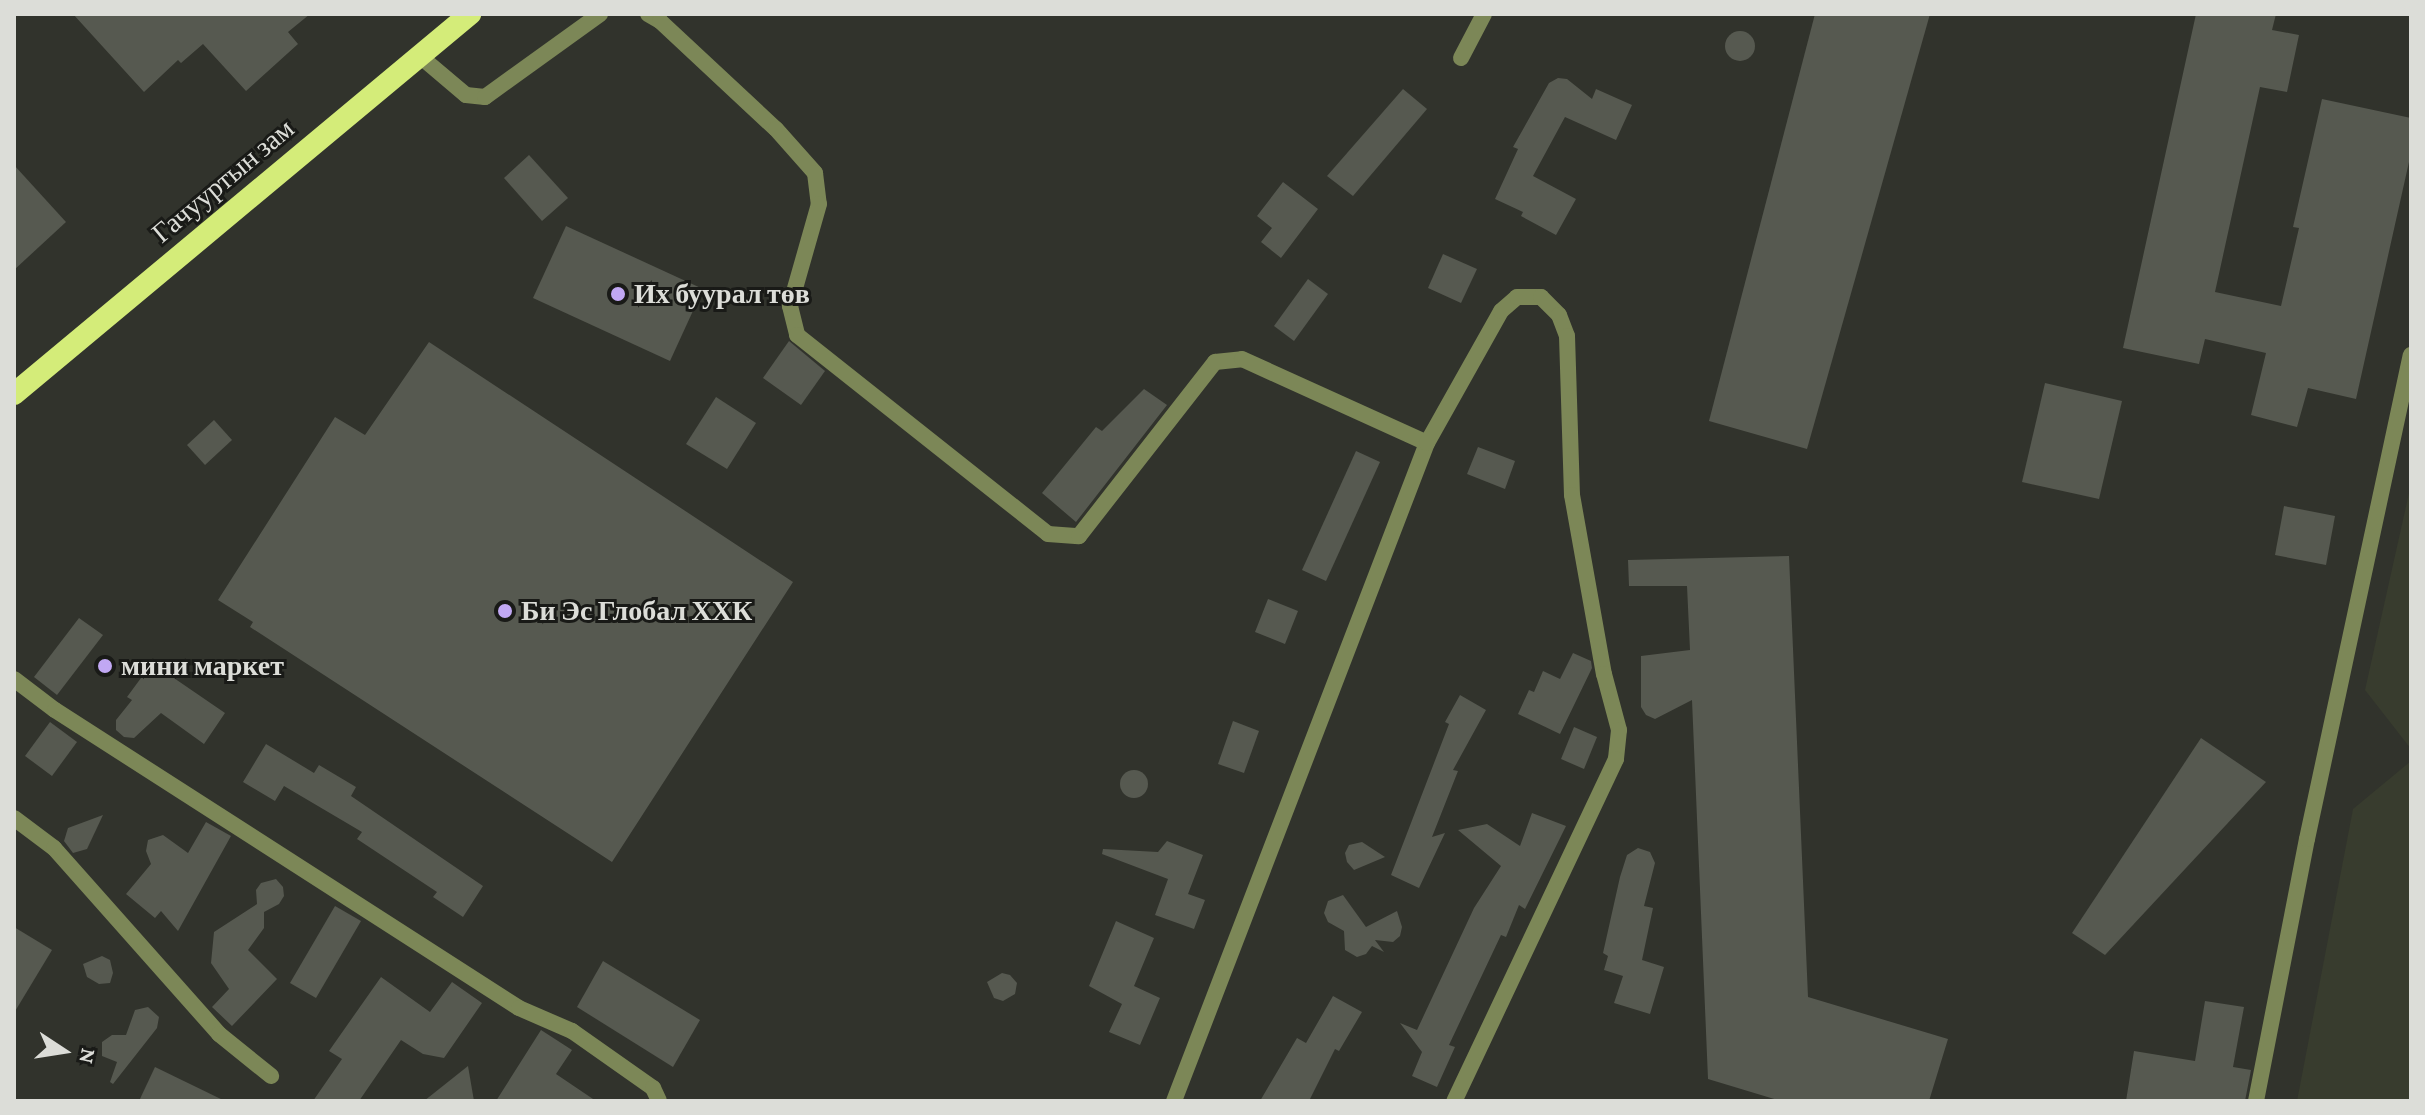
<!DOCTYPE html>
<meta charset="utf-8">
<style>
body{margin:0}
#map{position:relative;width:2425px;height:1115px;overflow:hidden;background:#31332c;font-family:"Crimson Pro",serif}
div>[style]{position:absolute}
[style*='--x']{left:calc(var(--x)*1px);top:calc(var(--y)*1px);width:calc(var(--w)*1px);rotate:calc(var(--a)*1deg)}
.built>*{inset:0;background:#383c2e}
.building>*{inset:0;background:#565950}
.round{border-radius:50%}
.minor>*{height:16px;margin:-8px;padding:0 8px;transform-origin:8px;border-radius:8px;background:#7c8757}
.trunk>*{height:22px;margin:-11px;padding:0 11px;transform-origin:11px;border-radius:11px;background:#d4ec79}
.dots>*{width:22px;height:22px;translate:-50% -50%;box-sizing:border-box;border:4px solid #191a17;border-radius:50%}
span{translate:-50% -50%;white-space:nowrap;text-align:center;line-height:1.15;-webkit-text-stroke:6px #191a17;paint-order:stroke}
.street-label{font-size:28px;color:#dcddd8}
.poi-label{font-size:28px;color:#dcddd8;font-weight:700}
.left{translate:0 -50%;text-align:left}
.frame{position:absolute;inset:0;border:16px solid #dcddd8;pointer-events:none}
.north{position:absolute;left:24px;top:1011px;width:80px;height:80px;-webkit-text-stroke:6px #191a17;paint-order:stroke;rotate:102deg;font-size:22px;font-weight:700;line-height:32px;text-align:center;color:#dcddd8}
.north::after{content:'';display:block;margin:auto;width:28px;height:36px;background:#dcddd8;clip-path:polygon(50% 0,100% 100%,50% 72%,0 100%)}
</style>
<div id="map">
<div class="built">
<i style="clip-path:polygon(2411px 484px,2411px 749px,2365px 690px)"></i>
<i style="clip-path:polygon(2411px 761px,2411px 1101px,2297px 1101px,2353px 809px)"></i>
</div>
<div class="building">
<i style="clip-path:polygon(73px 14px,310px 14px,288px 32px,298px 44px,246px 91px,203px 44px,181px 63px,178px 60px,144px 92px)"></i>
<i style="clip-path:polygon(1815px 14px,1930px 14px,1807px 449px,1709px 421px)"></i>
<i style="clip-path:polygon(2196px 14px,2276px 14px,2272px 30px,2299px 35px,2287px 92px,2260px 87px,2215px 292px,2281px 306px,2299px 228px,2293px 227px,2322px 99px,2411px 118px,2411px 153px,2356px 399px,2308px 388px,2297px 427px,2251px 415px,2266px 353px,2205px 339px,2199px 364px,2123px 348px)"></i>
<i class="round" style="left:1725px;top:31px;width:30px;height:30px"></i>
<i style="clip-path:polygon(1558px 78px,1567px 79px,1592px 99px,1596px 89px,1632px 105px,1616px 140px,1565px 117px,1533px 176px,1576px 199px,1556px 235px,1521px 216px,1523px 212px,1495px 199px,1518px 149px,1513px 147px,1549px 83px)"></i>
<i style="clip-path:polygon(1403px 89px,1427px 109px,1353px 196px,1327px 176px)"></i>
<i style="clip-path:polygon(529px 155px,568px 198px,542px 221px,504px 178px)"></i>
<i style="clip-path:polygon(14px 165px,66px 222px,14px 270px)"></i>
<i style="clip-path:polygon(1283px 182px,1318px 209px,1281px 258px,1261px 242px,1272px 228px,1257px 216px)"></i>
<i style="clip-path:polygon(566px 226px,703px 289px,670px 361px,533px 298px)"></i>
<i style="clip-path:polygon(1443px 254px,1477px 269px,1461px 303px,1428px 288px)"></i>
<i style="clip-path:polygon(1308px 279px,1328px 294px,1294px 341px,1274px 326px)"></i>
<i style="clip-path:polygon(789px 341px,825px 371px,801px 405px,763px 378px)"></i>
<i style="clip-path:polygon(429px 342px,793px 582px,612px 862px,250px 627px,253px 622px,218px 600px,335px 417px,365px 435px)"></i>
<i style="clip-path:polygon(2045px 383px,2122px 401px,2099px 499px,2022px 482px)"></i>
<i style="clip-path:polygon(1144px 389px,1167px 405px,1076px 522px,1042px 493px,1096px 427px,1102px 431px)"></i>
<i style="clip-path:polygon(716px 397px,756px 423px,727px 469px,686px 444px)"></i>
<i style="clip-path:polygon(214px 420px,232px 440px,205px 465px,187px 445px)"></i>
<i style="clip-path:polygon(1478px 447px,1515px 461px,1505px 489px,1467px 474px)"></i>
<i style="clip-path:polygon(1356px 451px,1380px 462px,1326px 581px,1302px 570px)"></i>
<i style="clip-path:polygon(2284px 506px,2335px 516px,2326px 565px,2275px 555px)"></i>
<i style="clip-path:polygon(1789px 556px,1808px 997px,1948px 1039px,1929px 1101px,1781px 1101px,1708px 1079px,1692px 700px,1655px 719px,1646px 715px,1641px 707px,1641px 656px,1690px 650px,1687px 586px,1629px 586px,1628px 560px)"></i>
<i style="clip-path:polygon(1268px 599px,1298px 611px,1285px 644px,1255px 632px)"></i>
<i style="clip-path:polygon(79px 618px,103px 635px,57px 695px,34px 677px)"></i>
<i style="clip-path:polygon(1573px 653px,1591px 661px,1592px 668px,1560px 734px,1518px 714px,1529px 690px,1534px 692px,1543px 671px,1560px 679px)"></i>
<i style="clip-path:polygon(152px 663px,225px 713px,204px 744px,161px 713px,134px 738px,124px 737px,116px 730px,116px 720px,132px 700px,127px 697px)"></i>
<i style="clip-path:polygon(1460px 695px,1486px 710px,1453px 770px,1458px 771px,1432px 837px,1445px 833px,1419px 888px,1391px 875px,1449px 724px,1445px 722px)"></i>
<i style="clip-path:polygon(1233px 721px,1259px 731px,1244px 773px,1218px 764px)"></i>
<i style="clip-path:polygon(50px 722px,77px 742px,52px 776px,25px 756px)"></i>
<i style="clip-path:polygon(1574px 727px,1597px 737px,1584px 769px,1561px 759px)"></i>
<i style="clip-path:polygon(2201px 738px,2266px 782px,2105px 955px,2072px 933px)"></i>
<i style="clip-path:polygon(266px 744px,314px 773px,319px 765px,356px 787px,351px 796px,483px 886px,463px 917px,433px 897px,437px 892px,357px 839px,362px 832px,284px 786px,275px 801px,243px 782px)"></i>
<i class="round" style="left:1120px;top:770px;width:28px;height:28px"></i>
<i style="clip-path:polygon(1532px 813px,1566px 826px,1525px 909px,1519px 905px,1506px 937px,1501px 935px,1449px 1045px,1455px 1047px,1437px 1087px,1412px 1076px,1422px 1052px,1400px 1023px,1417px 1030px,1474px 908px,1501px 866px,1458px 830px,1487px 824px,1520px 846px)"></i>
<i style="clip-path:polygon(103px 815px,87px 849px,73px 853px,64px 841px,68px 828px)"></i>
<i style="clip-path:polygon(206px 822px,231px 836px,178px 931px,161px 911px,155px 918px,126px 894px,151px 864px,146px 851px,148px 840px,163px 835px,188px 853px)"></i>
<i style="clip-path:polygon(1167px 841px,1203px 855px,1188px 894px,1205px 900px,1194px 929px,1155px 915px,1168px 879px,1102px 854px,1103px 849px,1158px 852px)"></i>
<i style="clip-path:polygon(1362px 842px,1385px 857px,1354px 870px,1347px 862px,1345px 853px,1349px 845px)"></i>
<i style="clip-path:polygon(1638px 848px,1650px 852px,1655px 863px,1644px 906px,1653px 908px,1642px 960px,1664px 967px,1650px 1014px,1614px 1003px,1623px 976px,1604px 970px,1608px 956px,1603px 953px,1620px 877px,1627px 855px)"></i>
<i style="clip-path:polygon(276px 879px,283px 887px,284px 896px,279px 904px,264px 912px,264px 928px,248px 950px,277px 979px,232px 1026px,212px 1007px,229px 989px,211px 963px,214px 932px,257px 904px,256px 890px,261px 883px)"></i>
<i style="clip-path:polygon(1343px 895px,1366px 927px,1397px 911px,1402px 927px,1400px 936px,1393px 942px,1375px 940px,1384px 952px,1372px 946px,1366px 954px,1357px 957px,1345px 950px,1344px 931px,1328px 922px,1324px 913px,1328px 901px)"></i>
<i style="clip-path:polygon(335px 906px,361px 921px,316px 998px,290px 983px)"></i>
<i style="clip-path:polygon(1116px 921px,1154px 938px,1134px 986px,1160px 998px,1140px 1045px,1109px 1032px,1122px 1004px,1089px 986px)"></i>
<i style="clip-path:polygon(14px 927px,52px 950px,14px 1013px)"></i>
<i style="clip-path:polygon(102px 956px,110px 960px,113px 973px,110px 983px,99px 984px,87px 977px,83px 964px)"></i>
<i style="clip-path:polygon(603px 961px,700px 1020px,673px 1067px,577px 1007px)"></i>
<i style="clip-path:polygon(1002px 973px,1010px 975px,1017px 983px,1015px 994px,1003px 1001px,994px 998px,987px 982px)"></i>
<i style="clip-path:polygon(381px 977px,430px 1012px,452px 982px,482px 1003px,444px 1058px,423px 1054px,401px 1040px,359px 1101px,313px 1101px,342px 1059px,329px 1051px)"></i>
<i style="clip-path:polygon(1333px 996px,1362px 1012px,1339px 1051px,1335px 1049px,1309px 1101px,1260px 1101px,1297px 1038px,1306px 1043px)"></i>
<i style="clip-path:polygon(2205px 1001px,2244px 1007px,2233px 1067px,2251px 1070px,2245px 1101px,2126px 1101px,2134px 1051px,2195px 1061px)"></i>
<i style="clip-path:polygon(148px 1007px,159px 1017px,157px 1028px,113px 1084px,110px 1082px,117px 1062px,102px 1056px,102px 1042px,112px 1035px,126px 1035px,135px 1010px)"></i>
<i style="clip-path:polygon(541px 1030px,572px 1050px,556px 1074px,596px 1101px,496px 1101px)"></i>
<i style="clip-path:polygon(468px 1066px,474px 1101px,424px 1101px)"></i>
<i style="clip-path:polygon(155px 1067px,225px 1101px,139px 1101px)"></i>
</div>
<div class="minor">
<i style="--x:648;--y:14;--w:14;--a:30"></i>
<i style="--x:660;--y:21;--w:158;--a:43"></i>
<i style="--x:776;--y:129;--w:59;--a:48.4"></i>
<i style="--x:815;--y:173;--w:31;--a:83"></i>
<i style="--x:819;--y:204;--w:106;--a:105.9"></i>
<i style="--x:790;--y:306;--w:30;--a:76"></i>
<i style="--x:797;--y:335;--w:320;--a:38.4"></i>
<i style="--x:1048;--y:534;--w:31;--a:4"></i>
<i style="--x:1079;--y:536;--w:221;--a:-52"></i>
<i style="--x:1215;--y:362;--w:27;--a:-6"></i>
<i style="--x:1242;--y:359;--w:203;--a:24.4"></i>
<i style="--x:421;--y:57;--w:59;--a:40.2"></i>
<i style="--x:466;--y:95;--w:19;--a:6"></i>
<i style="--x:485;--y:97;--w:142;--a:-35.8"></i>
<i style="--x:1461;--y:58;--w:50;--a:-62.4"></i>
<i style="--x:14;--y:679;--w:51;--a:37.1"></i>
<i style="--x:55;--y:710;--w:551;--a:32.71"></i>
<i style="--x:519;--y:1008;--w:58;--a:23.5"></i>
<i style="--x:572;--y:1031;--w:99;--a:35.1"></i>
<i style="--x:653;--y:1088;--w:14;--a:65"></i>
<i style="--x:14;--y:818;--w:50;--a:36.9"></i>
<i style="--x:54;--y:848;--w:249;--a:48.4"></i>
<i style="--x:219;--y:1034;--w:67;--a:38.9"></i>
<i style="--x:1174;--y:1101;--w:705;--a:-68.97"></i>
<i style="--x:1427;--y:443;--w:151;--a:-60.7"></i>
<i style="--x:1501;--y:311;--w:21;--a:-41"></i>
<i style="--x:1517;--y:297;--w:24;--a:0"></i>
<i style="--x:1541;--y:297;--w:25;--a:45"></i>
<i style="--x:1559;--y:315;--w:22;--a:69"></i>
<i style="--x:1567;--y:336;--w:159;--a:88.2"></i>
<i style="--x:1572;--y:495;--w:182;--a:79.9"></i>
<i style="--x:1604;--y:674;--w:58;--a:75"></i>
<i style="--x:1619;--y:730;--w:29;--a:96"></i>
<i style="--x:1616;--y:759;--w:378;--a:115.3"></i>
<i style="--x:2256;--y:1101;--w:267;--a:-79"></i>
<i style="--x:2307;--y:839;--w:495;--a:-77.9"></i>
</div>
<div class="trunk">
<i style="--x:14;--y:394;--w:594;--a:-39.81"></i>
</div>
<div class="dots">
<i style="left:618px;top:294px;background:#c1a8f3"></i>
<i style="left:505px;top:611px;background:#c1a8f3"></i>
<i style="left:105px;top:666px;background:#c1a8f3"></i>
</div>
<div class="street-label">
<span style="left:223px;top:181px;rotate:-40deg">Гачууртын зам</span>
</div>
<div class="poi-label">
<span class="left" style="left:634px;top:294px">Их буурал төв</span>
<span class="left" style="left:521px;top:611px">Би Эс Глобал ХХК</span>
<span class="left" style="left:121px;top:666px">мини маркет</span>
</div>
<div class="frame"></div>
<div class="north">N</div>
</div>
